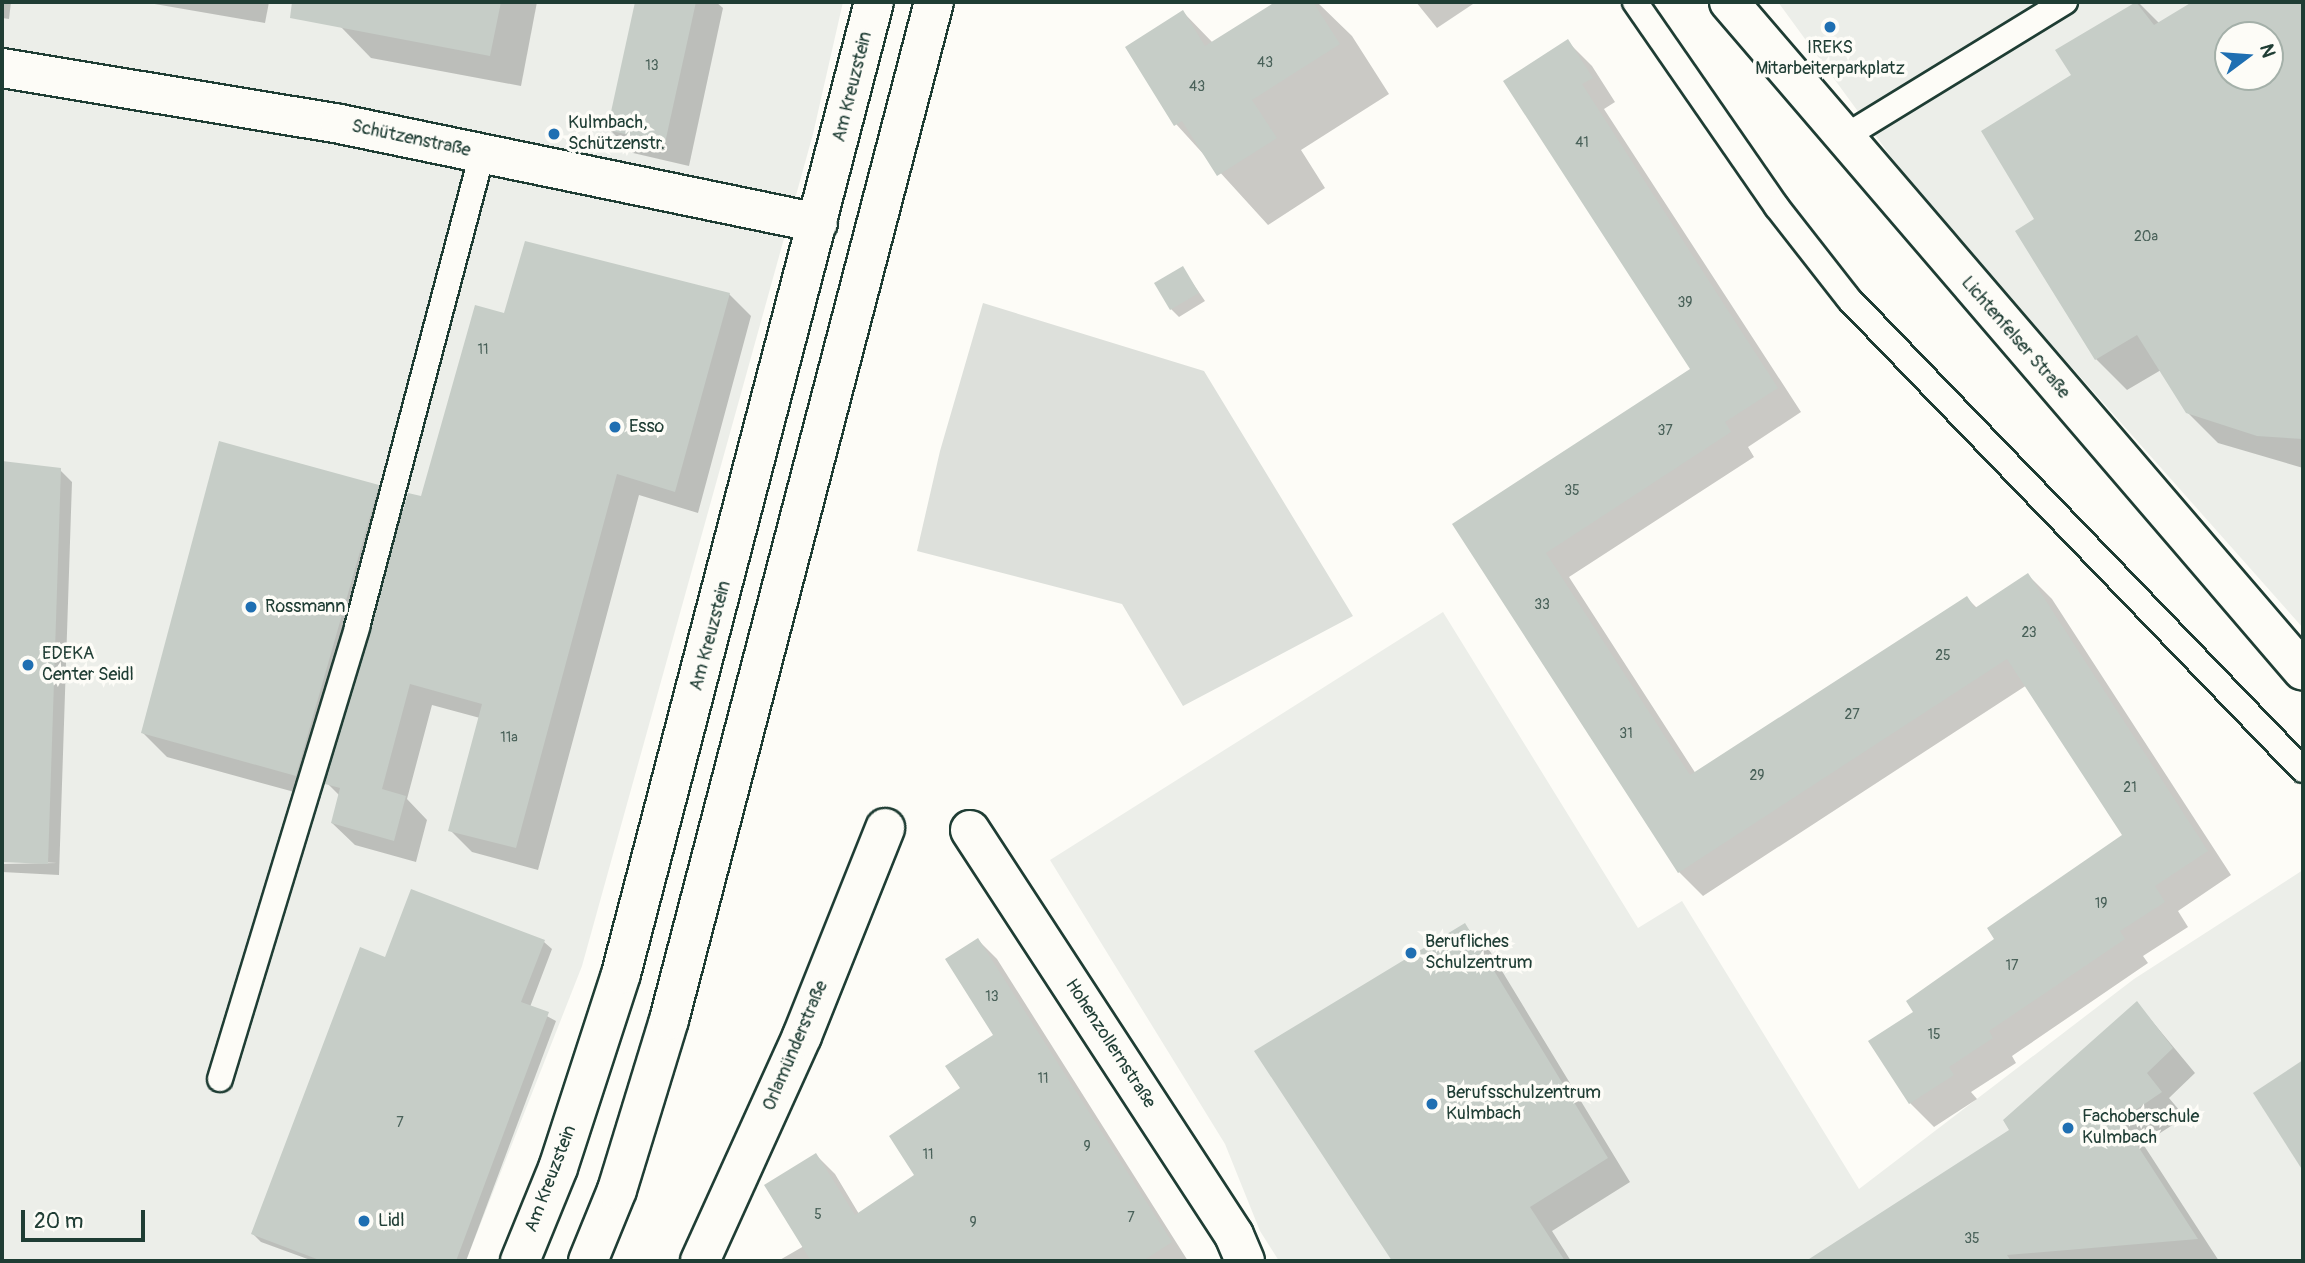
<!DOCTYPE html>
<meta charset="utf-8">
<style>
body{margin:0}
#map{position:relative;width:2305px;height:1263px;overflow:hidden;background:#fdfcf7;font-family:Pangolin,sans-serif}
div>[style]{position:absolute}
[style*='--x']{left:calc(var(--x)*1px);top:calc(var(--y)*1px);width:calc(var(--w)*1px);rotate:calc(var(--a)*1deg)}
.built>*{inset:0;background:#eceee9}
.green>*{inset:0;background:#dde0db}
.shadow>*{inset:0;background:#0003}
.building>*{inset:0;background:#c6cdc7}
.roads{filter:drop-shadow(2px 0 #1f3d34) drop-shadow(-2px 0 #1f3d34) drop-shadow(0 2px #1f3d34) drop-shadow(0 -2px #1f3d34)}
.service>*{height:24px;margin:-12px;padding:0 12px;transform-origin:12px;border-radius:12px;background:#fdfcf7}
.minor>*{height:38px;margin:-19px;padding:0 19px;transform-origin:19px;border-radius:19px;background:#fdfcf7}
.tertiary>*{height:38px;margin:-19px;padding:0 19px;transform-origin:19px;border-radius:19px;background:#fdfcf7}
.primary>*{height:38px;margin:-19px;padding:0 19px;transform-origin:19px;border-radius:19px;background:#fdfcf7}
.dots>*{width:19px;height:19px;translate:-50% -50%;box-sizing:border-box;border:4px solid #fdfcf7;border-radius:50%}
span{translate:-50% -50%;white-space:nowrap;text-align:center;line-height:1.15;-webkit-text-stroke:7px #fdfcf7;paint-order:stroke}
.number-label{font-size:14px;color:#496159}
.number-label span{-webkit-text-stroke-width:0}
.poi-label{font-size:18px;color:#1f3d34}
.left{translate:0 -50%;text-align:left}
.street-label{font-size:18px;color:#1f3d34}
.frame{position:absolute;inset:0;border:4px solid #1f3d34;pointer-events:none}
.north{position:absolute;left:2214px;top:21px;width:70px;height:70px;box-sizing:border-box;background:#fdfcf7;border:2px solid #a4b0a9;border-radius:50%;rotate:74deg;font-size:19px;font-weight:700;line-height:28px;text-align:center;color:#1f3d34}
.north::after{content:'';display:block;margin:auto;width:24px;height:32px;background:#1f6fb2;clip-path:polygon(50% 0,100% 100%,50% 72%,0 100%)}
.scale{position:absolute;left:21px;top:1210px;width:124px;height:32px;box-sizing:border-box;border:4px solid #1f3d34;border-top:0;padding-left:9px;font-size:21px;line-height:24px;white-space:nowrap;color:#1f3d34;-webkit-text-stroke:5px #fdfcf7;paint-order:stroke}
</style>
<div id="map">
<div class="built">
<i style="clip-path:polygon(2px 2px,843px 2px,813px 134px,582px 966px,466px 1261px,2px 1261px)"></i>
<i style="clip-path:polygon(evenodd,1778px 2px,2303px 2px,2303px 628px,1919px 195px,1778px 2px,2228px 35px,2270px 35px,2270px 77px,2228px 77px,2228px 35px)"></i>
<i style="clip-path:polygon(1443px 612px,1638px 928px,1682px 901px,1859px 1189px,2134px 979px,2303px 870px,2303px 1261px,1279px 1261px,1260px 1231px,1225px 1144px,1050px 860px)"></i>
</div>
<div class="green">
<i style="clip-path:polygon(983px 303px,1204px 371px,1353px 616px,1183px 706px,1122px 604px,917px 551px,940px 451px)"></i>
</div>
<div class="shadow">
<i style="clip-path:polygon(2px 2px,11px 2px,9px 19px,2px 18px)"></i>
<i style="clip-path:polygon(143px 2px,269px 2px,265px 23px)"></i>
<i style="clip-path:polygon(345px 2px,537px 2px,521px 86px,371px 58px,341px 27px)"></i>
<i style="clip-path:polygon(637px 2px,716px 2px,723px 8px,689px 166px,633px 153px,609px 129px)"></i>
<i style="clip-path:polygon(1278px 2px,1317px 2px,1352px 36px,1389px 94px,1301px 150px,1325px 188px,1268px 225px,1176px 124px,1183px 12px,1213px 43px)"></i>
<i style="clip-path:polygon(1416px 2px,1476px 2px,1437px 28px)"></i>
<i style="clip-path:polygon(evenodd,2138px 2px,2160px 24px,2195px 2px,2251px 2px,2259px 10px,2272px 2px,2303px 2px,2303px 468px,2218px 443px,2187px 412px,2161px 370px,2127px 390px,2096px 359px,2037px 220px,2073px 76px,2057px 51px,2138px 2px,2228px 35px,2270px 35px,2270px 77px,2228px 77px,2228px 35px)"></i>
<i style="clip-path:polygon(1568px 42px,1592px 66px,1615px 102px,1604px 109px,1801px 412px,1748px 447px,1754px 457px,1569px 577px,1696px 774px,1967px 598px,1977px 608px,2028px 575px,2052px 599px,2231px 875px,2178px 911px,2188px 927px,2143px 956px,2148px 963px,2012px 1056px,2016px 1063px,1971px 1092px,1977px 1099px,1934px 1127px,1910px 1103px,1915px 1012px,2124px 836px,2027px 685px,1703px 896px,1679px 872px,1454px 524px,1692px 369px,1506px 82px)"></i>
<i style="clip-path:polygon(1183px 269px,1205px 301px,1179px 317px,1171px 309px)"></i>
<i style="clip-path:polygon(729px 294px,751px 316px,698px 513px,639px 495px,538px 870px,472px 852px,450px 830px,480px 718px,432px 705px,407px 799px,427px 820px,416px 862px,355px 845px,332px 823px,340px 796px,325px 781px,320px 799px,167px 757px,143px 733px,378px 486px,404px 512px,422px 498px,505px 315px)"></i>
<i style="clip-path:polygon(2px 463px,60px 470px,72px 482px,59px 875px,2px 872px,2px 864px,57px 863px,2px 860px)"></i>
<i style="clip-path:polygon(1464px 925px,1488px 948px,1630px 1182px,1552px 1231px,1571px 1261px,1394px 1261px,1257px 1051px)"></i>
<i style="clip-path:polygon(978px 940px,997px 959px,1188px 1261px,778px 1261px,804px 1246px,816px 1155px,835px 1174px,859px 1214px,917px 1176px,995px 1035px)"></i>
<i style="clip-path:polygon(544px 942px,552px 949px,530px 1007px,556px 1021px,466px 1261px,313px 1261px,261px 1242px,253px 1234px,386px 960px)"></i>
<i style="clip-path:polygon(2137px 1003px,2195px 1073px,2169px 1098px,2185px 1117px,2143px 1144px,2219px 1261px,1809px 1261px,2012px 1130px)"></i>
<i style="clip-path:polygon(2303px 1062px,2303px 1167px,2255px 1093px)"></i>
</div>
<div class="building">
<i style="clip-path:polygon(292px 2px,501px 2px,490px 56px,290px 18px)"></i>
<i style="clip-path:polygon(635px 2px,696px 2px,665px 143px,607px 130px)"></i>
<i style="clip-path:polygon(1275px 2px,1313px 2px,1340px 44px,1252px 100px,1277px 138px,1217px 176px,1182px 121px,1174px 126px,1125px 47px,1183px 10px,1205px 46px)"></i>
<i style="clip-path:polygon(evenodd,2136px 2px,2154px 25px,2192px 2px,2303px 2px,2303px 439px,2257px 436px,2186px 413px,2137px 335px,2095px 360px,2015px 231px,2034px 219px,1981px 131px,2071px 75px,2055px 50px,2136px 2px,2228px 35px,2270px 35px,2270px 77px,2228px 77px,2228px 35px)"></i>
<i style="clip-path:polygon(1568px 39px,1593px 78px,1582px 84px,1778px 388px,1725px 422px,1731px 432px,1546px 553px,1690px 775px,1967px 596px,1975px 608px,2028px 573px,2208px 851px,2155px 886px,2165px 902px,2120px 931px,2125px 939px,1989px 1031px,1993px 1038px,1949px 1067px,1954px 1075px,1909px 1104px,1868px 1041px,1913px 1012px,1906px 1001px,1994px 939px,1987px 928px,2122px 835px,2007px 659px,1678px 873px,1452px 524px,1690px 369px,1503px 81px)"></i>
<i style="clip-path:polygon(525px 241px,730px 293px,675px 492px,617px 474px,516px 848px,448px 831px,482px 704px,410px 684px,382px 789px,406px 796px,394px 841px,331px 823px,340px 788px,325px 784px,408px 493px,421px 496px,475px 305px,504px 313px)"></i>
<i style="clip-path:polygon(1183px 266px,1199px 293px,1170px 310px,1154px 283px)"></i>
<i style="clip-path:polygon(219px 441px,379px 485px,296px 776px,141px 733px)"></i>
<i style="clip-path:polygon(2px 461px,61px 468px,48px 864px,2px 862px)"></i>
<i style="clip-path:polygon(411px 889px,545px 940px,521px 1002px,549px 1012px,456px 1261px,322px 1261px,251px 1234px,360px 947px,385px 957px)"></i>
<i style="clip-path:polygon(1465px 923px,1608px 1158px,1530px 1207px,1565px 1261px,1392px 1261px,1254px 1051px)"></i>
<i style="clip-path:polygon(978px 938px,1172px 1242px,1143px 1261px,811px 1261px,764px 1185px,816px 1153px,855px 1215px,914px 1175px,889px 1136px,960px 1088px,945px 1066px,993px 1035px,945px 959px)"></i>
<i style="clip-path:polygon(2137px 1001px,2173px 1048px,2147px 1073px,2162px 1092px,2121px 1120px,2198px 1239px,2007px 1255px,2011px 1261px,1806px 1261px,2009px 1130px,2003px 1120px)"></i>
<i style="clip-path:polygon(2303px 1060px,2303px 1171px,2253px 1093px)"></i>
</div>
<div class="roads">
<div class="service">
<i style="--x:1635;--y:2;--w:249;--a:55.3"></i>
<i style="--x:1777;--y:207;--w:117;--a:52"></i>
<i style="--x:1849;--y:299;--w:654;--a:46.05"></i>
<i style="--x:1846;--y:136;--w:257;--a:-31.5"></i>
<i style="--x:220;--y:1079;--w:472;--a:-73.1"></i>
<i style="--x:357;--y:627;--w:490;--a:-75.2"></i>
</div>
<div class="minor">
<i style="--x:2;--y:68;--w:343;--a:9.4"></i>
<i style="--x:340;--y:124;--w:488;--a:11.7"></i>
<i style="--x:970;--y:830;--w:483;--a:56.9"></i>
<i style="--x:1234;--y:1235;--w:28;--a:67"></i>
<i style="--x:700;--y:1261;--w:247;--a:-65.6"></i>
<i style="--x:802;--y:1036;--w:224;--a:-68.2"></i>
</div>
<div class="tertiary">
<i style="--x:1729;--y:2;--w:881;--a:49.37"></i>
</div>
<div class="primary">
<i style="--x:520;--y:1261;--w:100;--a:-67.8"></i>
<i style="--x:558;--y:1168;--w:204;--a:-72"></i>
<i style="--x:621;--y:974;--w:1004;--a:-75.41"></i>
<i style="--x:588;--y:1261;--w:77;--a:-67.8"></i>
<i style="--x:617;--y:1190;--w:178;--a:-73"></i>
<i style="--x:669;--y:1020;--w:1052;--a:-75.41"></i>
</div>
</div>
<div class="dots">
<i style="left:1830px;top:27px;background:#1f6fb2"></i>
<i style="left:554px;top:134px;background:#1f6fb2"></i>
<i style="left:615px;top:427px;background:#1f6fb2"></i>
<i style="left:251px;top:607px;background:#1f6fb2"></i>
<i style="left:28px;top:665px;background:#1f6fb2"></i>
<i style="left:1411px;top:953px;background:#1f6fb2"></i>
<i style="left:1432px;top:1104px;background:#1f6fb2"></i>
<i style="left:2068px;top:1128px;background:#1f6fb2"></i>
<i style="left:364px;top:1221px;background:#1f6fb2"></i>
</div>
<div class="number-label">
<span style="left:1265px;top:63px">43</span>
<span style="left:652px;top:66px">13</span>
<span style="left:1197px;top:87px">43</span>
<span style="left:1582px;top:143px">41</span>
<span style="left:2146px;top:237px">20a</span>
<span style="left:1685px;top:303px">39</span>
<span style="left:483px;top:350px">11</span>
<span style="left:1665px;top:431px">37</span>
<span style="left:1572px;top:491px">35</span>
<span style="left:1542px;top:605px">33</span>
<span style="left:2029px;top:633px">23</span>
<span style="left:1943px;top:656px">25</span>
<span style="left:1852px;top:715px">27</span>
<span style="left:1626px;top:734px">31</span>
<span style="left:509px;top:738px">11a</span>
<span style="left:1757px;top:776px">29</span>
<span style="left:2130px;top:788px">21</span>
<span style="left:2101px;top:904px">19</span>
<span style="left:2012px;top:966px">17</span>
<span style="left:992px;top:997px">13</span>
<span style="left:1934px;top:1035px">15</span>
<span style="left:1043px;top:1079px">11</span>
<span style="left:400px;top:1123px">7</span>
<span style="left:1087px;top:1147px">9</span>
<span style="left:928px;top:1155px">11</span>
<span style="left:818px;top:1215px">5</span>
<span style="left:1131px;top:1218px">7</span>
<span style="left:973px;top:1223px">9</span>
<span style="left:1972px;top:1239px">35</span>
</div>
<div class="poi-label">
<span style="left:1830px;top:59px">IREKS<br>Mitarbeiterparkplatz</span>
<span class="left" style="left:568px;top:134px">Kulmbach,<br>Schützenstr.</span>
<span class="left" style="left:629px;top:427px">Esso</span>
<span class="left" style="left:265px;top:607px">Rossmann</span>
<span class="left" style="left:42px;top:665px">EDEKA<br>Center Seidl</span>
<span class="left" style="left:1425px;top:953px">Berufliches<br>Schulzentrum</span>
<span class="left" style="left:1446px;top:1104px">Berufsschulzentrum<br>Kulmbach</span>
<span class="left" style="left:2082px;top:1128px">Fachoberschule<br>Kulmbach</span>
<span class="left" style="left:378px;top:1221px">Lidl</span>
</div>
<div class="street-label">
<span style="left:853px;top:87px;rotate:-76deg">Am Kreuzstein</span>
<span style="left:411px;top:139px;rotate:12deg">Schützenstraße</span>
<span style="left:2015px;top:338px;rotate:49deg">Lichtenfelser Straße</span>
<span style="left:711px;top:636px;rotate:-75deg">Am Kreuzstein</span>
<span style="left:1110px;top:1044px;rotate:57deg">Hohenzollernstraße</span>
<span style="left:796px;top:1046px;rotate:-67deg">Orlamünderstraße</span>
<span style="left:551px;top:1179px;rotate:-69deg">Am Kreuzstein</span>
</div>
<div class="frame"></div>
<div class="north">N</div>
<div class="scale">20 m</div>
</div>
